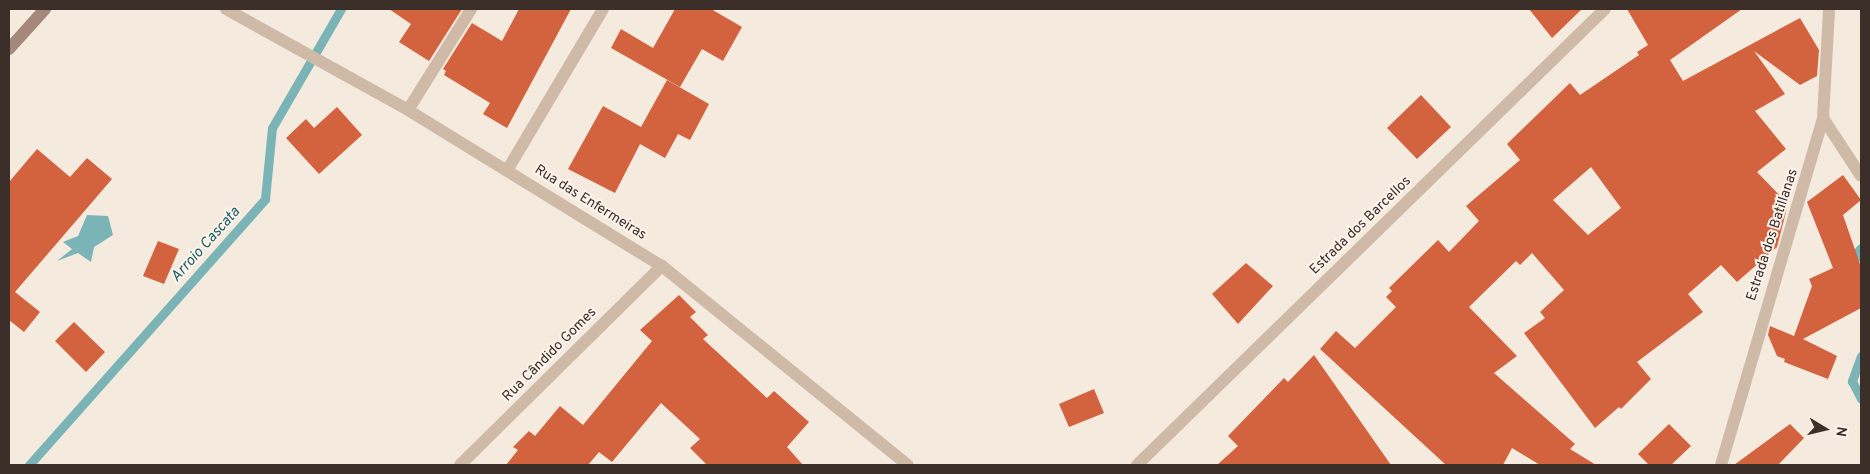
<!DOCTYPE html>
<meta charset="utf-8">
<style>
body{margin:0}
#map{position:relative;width:1870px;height:474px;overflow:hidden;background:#f5eade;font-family:Overpass,sans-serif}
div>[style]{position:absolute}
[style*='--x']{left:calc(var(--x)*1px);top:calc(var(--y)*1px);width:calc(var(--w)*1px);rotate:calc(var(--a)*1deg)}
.water>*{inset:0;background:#7ab4b6}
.stream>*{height:9px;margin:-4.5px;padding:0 4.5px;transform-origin:4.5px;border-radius:4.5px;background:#7ab4b6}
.building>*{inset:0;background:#d3623f}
.lane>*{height:12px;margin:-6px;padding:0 6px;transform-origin:6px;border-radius:6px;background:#cfbaa8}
.street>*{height:12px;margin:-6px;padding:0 6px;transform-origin:6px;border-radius:6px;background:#cfbaa8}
.secondary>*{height:12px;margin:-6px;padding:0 6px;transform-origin:6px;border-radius:6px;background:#a48879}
span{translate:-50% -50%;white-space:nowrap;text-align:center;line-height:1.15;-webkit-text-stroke:4px #fcf4ec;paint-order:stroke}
.street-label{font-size:14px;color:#3c2f29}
.water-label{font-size:15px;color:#195e62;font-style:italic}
.frame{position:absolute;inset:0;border:10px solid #3c2f29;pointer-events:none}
.north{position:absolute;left:1800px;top:404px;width:50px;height:50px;-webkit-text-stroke:4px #fcf4ec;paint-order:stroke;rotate:99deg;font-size:14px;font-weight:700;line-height:20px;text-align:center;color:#3c2f29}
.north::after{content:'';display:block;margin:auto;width:18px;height:22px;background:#3c2f29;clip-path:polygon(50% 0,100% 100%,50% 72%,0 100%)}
</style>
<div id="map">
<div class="water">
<i style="clip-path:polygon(87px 215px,108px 216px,113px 235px,94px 247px,91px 262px,78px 253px,57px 261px,72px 249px,63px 242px,78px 236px)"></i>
</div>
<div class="stream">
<i style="--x:1861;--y:248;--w:3;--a:135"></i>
<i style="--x:1859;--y:250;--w:7;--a:74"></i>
<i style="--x:1861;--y:356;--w:27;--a:110"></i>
<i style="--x:1852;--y:381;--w:20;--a:63"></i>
<i style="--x:29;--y:465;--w:356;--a:-48.4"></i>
<i style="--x:265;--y:199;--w:71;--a:-84.4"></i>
<i style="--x:272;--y:128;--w:138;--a:-59.9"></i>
</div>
<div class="building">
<i style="clip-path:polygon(389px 9px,462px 9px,429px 61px,399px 42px,411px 24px)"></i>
<i style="clip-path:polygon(519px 9px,571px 9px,507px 128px,483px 114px,490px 103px,444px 75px,446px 71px,443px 69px,472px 23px,502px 41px)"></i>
<i style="clip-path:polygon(675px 9px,711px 9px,742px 27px,723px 61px,702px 49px,680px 87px,611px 48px,621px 29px,653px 48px)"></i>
<i style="clip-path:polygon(1529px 9px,1582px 9px,1552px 38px)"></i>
<i style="clip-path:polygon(evenodd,1627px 9px,1742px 9px,1670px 60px,1683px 81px,1800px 18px,1819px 50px,1817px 76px,1800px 85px,1754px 51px,1785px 94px,1755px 111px,1786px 149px,1757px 172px,1788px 204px,1777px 247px,1737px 282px,1721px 265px,1688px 294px,1703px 312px,1637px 362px,1651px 379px,1621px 409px,1619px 407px,1595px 428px,1524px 333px,1545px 318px,1540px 312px,1564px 290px,1532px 253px,1520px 265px,1516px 261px,1469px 307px,1517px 356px,1494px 373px,1575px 444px,1570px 449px,1596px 465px,1540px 465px,1512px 448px,1503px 465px,1446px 465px,1320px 349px,1336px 331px,1355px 348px,1396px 307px,1386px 297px,1392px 291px,1389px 288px,1438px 240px,1449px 252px,1479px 221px,1466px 206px,1520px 160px,1507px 144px,1570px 83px,1580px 95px,1639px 55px,1637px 52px,1648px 45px,1627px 9px,1591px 167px,1621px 208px,1588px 235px,1553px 200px,1591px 167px)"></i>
<i style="clip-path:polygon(667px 80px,709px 104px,690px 140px,678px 134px,665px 158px,640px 144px,615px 193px,568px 169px,603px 106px,641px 127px)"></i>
<i style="clip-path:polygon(1421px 95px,1451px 127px,1417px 159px,1387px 128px)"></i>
<i style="clip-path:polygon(337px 107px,362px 135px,319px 174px,286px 138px,306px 119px,314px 128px)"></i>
<i style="clip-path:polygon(37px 149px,70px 177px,87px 158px,112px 179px,15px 292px,40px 312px,24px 332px,9px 320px,9px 182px)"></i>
<i style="clip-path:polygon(1843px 175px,1861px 200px,1843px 215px,1861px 267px,1861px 308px,1803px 339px,1837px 356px,1828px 379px,1784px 362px,1785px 359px,1777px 356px,1768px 335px,1770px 326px,1794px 336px,1812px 286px,1809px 279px,1833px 268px,1807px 202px)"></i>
<i style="clip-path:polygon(158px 241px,179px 249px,164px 284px,143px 276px)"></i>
<i style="clip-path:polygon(1246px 263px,1273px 286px,1238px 324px,1212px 294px)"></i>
<i style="clip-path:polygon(679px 295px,696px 312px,690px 317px,708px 335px,703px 339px,767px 398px,774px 391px,809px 422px,787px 447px,803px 465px,707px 465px,690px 448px,700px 439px,661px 403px,612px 462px,599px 452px,588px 465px,506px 465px,518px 450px,513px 447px,529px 431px,535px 436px,560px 406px,583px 425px,652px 341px,640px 330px)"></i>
<i style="clip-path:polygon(74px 322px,105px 352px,86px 372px,55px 341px)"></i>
<i style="clip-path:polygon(1314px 355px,1391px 465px,1217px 465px,1238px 446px,1228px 436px,1284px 378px,1288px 382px)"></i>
<i style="clip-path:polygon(1094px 389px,1104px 413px,1069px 427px,1059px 404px)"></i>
<i style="clip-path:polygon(1669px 424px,1691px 446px,1671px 465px,1649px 465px,1638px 454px)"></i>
<i style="clip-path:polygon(1790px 424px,1804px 438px,1778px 465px,1734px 465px)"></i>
</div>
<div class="lane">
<i style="--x:408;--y:110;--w:119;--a:-58"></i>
</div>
<div class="street">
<i style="--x:226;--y:9;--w:208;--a:29"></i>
<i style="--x:408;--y:110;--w:298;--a:31.6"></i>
<i style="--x:662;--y:266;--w:316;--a:39"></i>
<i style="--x:1823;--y:118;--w:69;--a:56.8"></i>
<i style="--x:508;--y:169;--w:186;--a:-59.3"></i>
<i style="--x:460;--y:465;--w:284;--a:-44.6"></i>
<i style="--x:1137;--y:465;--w:653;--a:-44.26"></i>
<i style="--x:1721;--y:465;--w:362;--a:-73.6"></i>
<i style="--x:1823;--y:118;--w:109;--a:-86.8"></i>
</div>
<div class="secondary">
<i style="--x:9;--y:49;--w:54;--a:-48"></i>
</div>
<div class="street-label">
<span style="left:590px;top:203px;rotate:32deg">Rua das Enfermeiras</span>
<span style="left:1361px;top:226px;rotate:-44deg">Estrada dos Barcellos</span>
<span style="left:1773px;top:235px;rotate:-72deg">Estrada dos Batillanas</span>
<span style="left:550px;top:355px;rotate:-45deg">Rua Cândido Gomes</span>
</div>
<div class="water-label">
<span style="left:206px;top:245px;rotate:-48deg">Arroio Cascata</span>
</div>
<div class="frame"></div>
<div class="north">N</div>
</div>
